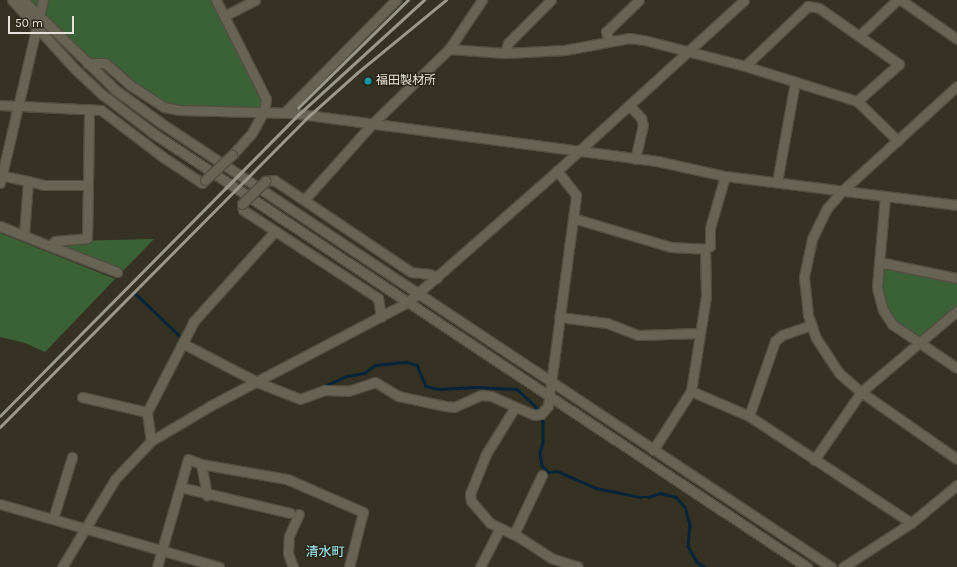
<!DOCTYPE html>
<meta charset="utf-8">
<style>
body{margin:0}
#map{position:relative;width:957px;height:567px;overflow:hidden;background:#353223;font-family:Karla,"Noto Sans JP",sans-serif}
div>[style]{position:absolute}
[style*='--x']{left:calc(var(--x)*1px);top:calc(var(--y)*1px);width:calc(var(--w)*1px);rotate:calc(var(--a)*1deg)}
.green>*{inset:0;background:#3b6236}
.stream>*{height:2.5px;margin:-1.25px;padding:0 1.25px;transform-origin:1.25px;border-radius:1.25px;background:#082438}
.roads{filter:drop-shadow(1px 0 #514e41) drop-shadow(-1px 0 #514e41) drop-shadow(0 1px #514e41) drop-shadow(0 -1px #514e41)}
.minor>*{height:9px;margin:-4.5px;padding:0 4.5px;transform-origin:4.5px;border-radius:4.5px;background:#686454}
.rail>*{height:2.5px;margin:-1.25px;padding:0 1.25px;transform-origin:1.25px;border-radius:1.25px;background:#9a988c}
.bridges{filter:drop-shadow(1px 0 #514e41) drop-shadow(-1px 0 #514e41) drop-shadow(0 1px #514e41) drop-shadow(0 -1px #514e41)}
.minor-bridge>*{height:9px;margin:-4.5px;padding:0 4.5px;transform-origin:4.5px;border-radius:4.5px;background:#686454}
.dots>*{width:11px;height:11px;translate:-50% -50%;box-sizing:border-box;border:2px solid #2b281a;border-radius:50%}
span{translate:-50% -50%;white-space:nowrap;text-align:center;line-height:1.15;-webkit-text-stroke:3px #2b281a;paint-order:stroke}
.poi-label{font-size:12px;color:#e5e3d9}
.left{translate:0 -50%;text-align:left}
.neighbourhood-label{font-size:13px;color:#a2f2ff}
.scale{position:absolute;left:8px;top:16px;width:66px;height:18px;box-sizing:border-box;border:2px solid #e5e3d9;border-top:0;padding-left:5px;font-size:12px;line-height:14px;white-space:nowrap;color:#e5e3d9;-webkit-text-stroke:3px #2b281a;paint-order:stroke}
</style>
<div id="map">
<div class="green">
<i style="clip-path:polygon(23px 0,216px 0,262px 88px,264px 111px,164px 107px,105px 64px,87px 63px)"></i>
<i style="clip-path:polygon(0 233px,115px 279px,45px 352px,25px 343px,0 337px)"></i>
<i style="clip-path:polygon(154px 239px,122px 272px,57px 246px,59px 243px,69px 241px)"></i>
<i style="clip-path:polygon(884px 267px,957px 282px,957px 308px,919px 337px,892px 318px,885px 304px,881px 293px)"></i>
</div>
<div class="stream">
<i style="--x:135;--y:293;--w:65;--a:43.8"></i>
<i style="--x:187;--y:340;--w:13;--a:29"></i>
<i style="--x:322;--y:387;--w:27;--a:-24"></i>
<i style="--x:347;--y:376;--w:17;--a:-10"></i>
<i style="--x:364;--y:373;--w:14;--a:-36"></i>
<i style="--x:375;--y:365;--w:31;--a:-6"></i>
<i style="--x:406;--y:362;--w:11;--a:15"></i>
<i style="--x:417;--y:365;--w:23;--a:67"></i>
<i style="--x:426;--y:386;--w:12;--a:14"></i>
<i style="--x:438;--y:389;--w:39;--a:-3"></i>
<i style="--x:477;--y:387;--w:40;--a:2.9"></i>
<i style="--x:517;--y:389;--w:26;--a:43"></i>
<i style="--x:536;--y:407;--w:17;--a:65"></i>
<i style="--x:543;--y:422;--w:20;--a:90"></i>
<i style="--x:543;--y:442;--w:11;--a:105"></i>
<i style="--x:540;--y:453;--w:12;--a:81"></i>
<i style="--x:542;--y:465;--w:9;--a:49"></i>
<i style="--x:548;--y:472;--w:9;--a:-6"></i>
<i style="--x:557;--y:471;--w:43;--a:23.6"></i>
<i style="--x:596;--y:488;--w:45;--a:11.6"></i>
<i style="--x:640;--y:497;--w:8;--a:0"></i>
<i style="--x:648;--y:497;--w:13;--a:-18"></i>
<i style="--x:660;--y:493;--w:16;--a:14"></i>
<i style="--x:676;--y:497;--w:13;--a:48"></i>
<i style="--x:685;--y:507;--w:19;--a:74"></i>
<i style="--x:690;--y:525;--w:21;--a:95"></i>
<i style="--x:688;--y:546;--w:18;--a:61"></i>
<i style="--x:697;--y:562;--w:9;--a:32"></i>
</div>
<div class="roads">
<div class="minor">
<i style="--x:12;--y:0;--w:95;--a:47.6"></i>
<i style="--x:76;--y:70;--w:37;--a:43"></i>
<i style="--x:103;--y:95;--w:63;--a:37.2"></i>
<i style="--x:153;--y:133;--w:785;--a:33.57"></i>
<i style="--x:23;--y:0;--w:131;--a:44.1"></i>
<i style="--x:117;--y:91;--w:54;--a:36"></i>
<i style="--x:161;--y:123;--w:804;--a:33.53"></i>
<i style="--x:216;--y:0;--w:111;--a:63.2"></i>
<i style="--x:266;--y:99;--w:12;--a:99"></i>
<i style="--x:264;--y:111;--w:26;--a:119"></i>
<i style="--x:251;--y:134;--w:28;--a:132"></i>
<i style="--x:901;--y:0;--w:68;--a:34.9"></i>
<i style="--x:224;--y:16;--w:35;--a:-27"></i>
<i style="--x:859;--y:36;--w:52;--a:-43.5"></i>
<i style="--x:609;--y:40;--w:9;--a:-111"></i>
<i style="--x:606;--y:32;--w:46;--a:-44.1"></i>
<i style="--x:449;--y:49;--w:56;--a:4.1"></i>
<i style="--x:505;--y:53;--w:60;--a:-2.9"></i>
<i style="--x:565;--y:50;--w:65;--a:-10.6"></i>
<i style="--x:629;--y:38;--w:15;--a:8"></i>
<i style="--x:644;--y:40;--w:104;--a:14.4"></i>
<i style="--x:745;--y:66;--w:117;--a:17.4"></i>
<i style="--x:857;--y:101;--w:57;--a:44.3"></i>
<i style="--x:505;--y:53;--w:10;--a:-73"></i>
<i style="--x:508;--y:43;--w:61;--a:-45"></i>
<i style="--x:87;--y:63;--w:18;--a:0"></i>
<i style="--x:105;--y:63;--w:33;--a:41"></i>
<i style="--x:130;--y:85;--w:40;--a:32.9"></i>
<i style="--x:164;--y:107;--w:16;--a:11"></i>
<i style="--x:180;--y:110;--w:112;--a:1.5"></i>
<i style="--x:292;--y:113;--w:368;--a:7.5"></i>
<i style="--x:657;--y:161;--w:70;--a:12.4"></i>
<i style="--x:725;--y:176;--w:234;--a:7.1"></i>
<i style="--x:745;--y:66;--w:87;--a:-43.6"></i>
<i style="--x:808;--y:6;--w:11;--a:10"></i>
<i style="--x:819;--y:8;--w:98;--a:35"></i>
<i style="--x:899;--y:64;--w:56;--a:138.6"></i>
<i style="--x:957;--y:86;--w:156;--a:137.6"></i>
<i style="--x:842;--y:191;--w:23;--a:131"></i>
<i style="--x:827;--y:208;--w:34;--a:116"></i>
<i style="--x:812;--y:239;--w:39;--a:102"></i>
<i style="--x:804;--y:277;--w:38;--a:84"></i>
<i style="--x:808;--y:315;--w:24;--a:71"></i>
<i style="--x:816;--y:338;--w:42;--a:56.7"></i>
<i style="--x:839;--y:373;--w:29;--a:41"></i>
<i style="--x:861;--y:392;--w:117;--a:34.9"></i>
<i style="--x:0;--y:105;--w:101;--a:2.8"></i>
<i style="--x:101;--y:110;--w:78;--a:37.2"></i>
<i style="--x:163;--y:157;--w:47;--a:33.7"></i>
<i style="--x:202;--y:183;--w:4;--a:-45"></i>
<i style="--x:629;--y:105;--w:18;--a:47"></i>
<i style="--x:641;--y:118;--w:7;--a:74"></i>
<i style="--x:643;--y:125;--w:35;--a:103"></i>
<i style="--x:285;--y:112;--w:158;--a:-45.3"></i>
<i style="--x:0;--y:175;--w:29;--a:12"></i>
<i style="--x:28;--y:181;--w:54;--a:94.2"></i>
<i style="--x:28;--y:181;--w:16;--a:14"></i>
<i style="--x:44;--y:185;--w:44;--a:0"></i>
<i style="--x:88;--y:185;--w:76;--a:-89.2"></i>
<i style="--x:265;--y:181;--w:9;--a:-6"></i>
<i style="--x:274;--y:180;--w:165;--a:33.9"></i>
<i style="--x:411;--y:272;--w:19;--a:6"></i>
<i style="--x:430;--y:274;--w:8;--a:30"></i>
<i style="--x:777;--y:182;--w:102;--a:-79.8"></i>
<i style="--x:0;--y:183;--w:188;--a:-76.8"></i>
<i style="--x:885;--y:196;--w:92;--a:95"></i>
<i style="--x:877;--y:288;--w:23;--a:75"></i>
<i style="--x:883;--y:310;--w:17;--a:57"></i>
<i style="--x:892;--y:324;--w:78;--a:34.1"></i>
<i style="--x:304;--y:200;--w:101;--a:-48.2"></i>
<i style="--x:371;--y:125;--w:109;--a:-44.3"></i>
<i style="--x:449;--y:49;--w:59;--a:-56"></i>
<i style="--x:242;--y:204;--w:6;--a:81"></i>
<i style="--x:243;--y:210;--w:161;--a:33.1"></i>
<i style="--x:378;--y:298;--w:19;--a:81"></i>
<i style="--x:573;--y:218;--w:102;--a:16.5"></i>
<i style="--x:671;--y:247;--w:34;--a:3"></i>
<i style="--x:705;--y:249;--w:6;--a:-31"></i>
<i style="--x:710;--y:246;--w:18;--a:-90"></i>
<i style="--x:710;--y:228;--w:54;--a:-73.9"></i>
<i style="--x:0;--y:226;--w:54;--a:21.8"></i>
<i style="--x:50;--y:246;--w:7;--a:-45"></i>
<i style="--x:55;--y:241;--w:32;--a:-5"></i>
<i style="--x:87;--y:238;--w:53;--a:-88.9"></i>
<i style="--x:50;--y:246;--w:72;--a:21.2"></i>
<i style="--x:879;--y:262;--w:80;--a:11.6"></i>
<i style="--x:559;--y:317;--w:48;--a:7.1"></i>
<i style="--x:607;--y:323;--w:33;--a:21"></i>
<i style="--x:638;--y:335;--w:62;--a:-1.8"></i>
<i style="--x:184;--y:344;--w:82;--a:27.5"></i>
<i style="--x:257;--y:382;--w:46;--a:21.6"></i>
<i style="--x:300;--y:399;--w:27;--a:-20"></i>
<i style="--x:325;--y:390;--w:23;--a:2"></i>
<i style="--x:348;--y:391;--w:28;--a:-18"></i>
<i style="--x:375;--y:382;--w:27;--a:31"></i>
<i style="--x:398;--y:396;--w:48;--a:12"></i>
<i style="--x:445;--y:406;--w:9;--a:6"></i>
<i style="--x:454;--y:407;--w:30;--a:-24"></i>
<i style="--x:481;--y:395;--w:10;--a:6"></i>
<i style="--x:491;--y:396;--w:47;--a:23.8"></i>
<i style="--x:534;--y:415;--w:7;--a:-8"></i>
<i style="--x:541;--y:414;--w:11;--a:-49"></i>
<i style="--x:548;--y:406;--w:213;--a:-82.4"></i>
<i style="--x:576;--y:195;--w:31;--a:-128"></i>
<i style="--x:691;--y:391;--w:63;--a:23.3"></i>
<i style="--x:749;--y:416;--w:194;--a:33.4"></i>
<i style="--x:82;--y:397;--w:67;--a:13"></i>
<i style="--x:515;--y:407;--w:55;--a:121.7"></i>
<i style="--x:486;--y:454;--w:43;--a:111.8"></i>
<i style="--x:470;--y:494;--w:7;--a:82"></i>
<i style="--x:471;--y:501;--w:29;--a:49"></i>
<i style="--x:490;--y:523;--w:32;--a:26"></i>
<i style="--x:519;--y:537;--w:38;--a:33"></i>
<i style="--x:551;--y:558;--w:28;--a:18"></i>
<i style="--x:749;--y:416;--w:79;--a:-70.9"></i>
<i style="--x:775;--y:341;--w:9;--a:-41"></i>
<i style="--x:782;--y:335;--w:31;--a:-19"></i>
<i style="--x:151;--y:441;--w:29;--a:-98"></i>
<i style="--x:147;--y:412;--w:102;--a:-62.7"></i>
<i style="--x:194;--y:321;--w:121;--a:-48"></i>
<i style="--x:653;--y:450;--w:70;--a:-57.2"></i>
<i style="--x:691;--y:391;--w:96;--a:-81"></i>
<i style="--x:706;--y:296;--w:47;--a:-91.2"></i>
<i style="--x:814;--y:460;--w:83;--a:-55.3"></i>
<i style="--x:861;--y:392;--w:126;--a:-40.2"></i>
<i style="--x:201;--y:464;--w:87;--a:9.9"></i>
<i style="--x:287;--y:479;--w:83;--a:23.5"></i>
<i style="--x:363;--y:512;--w:57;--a:104.3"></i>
<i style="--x:180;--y:487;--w:29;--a:-74"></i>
<i style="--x:188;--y:459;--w:14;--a:21"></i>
<i style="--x:201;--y:464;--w:32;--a:79"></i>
<i style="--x:0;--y:504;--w:228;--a:16"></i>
<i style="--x:53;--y:519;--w:65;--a:-73"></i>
<i style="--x:514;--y:534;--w:65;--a:-64.6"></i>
<i style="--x:62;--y:567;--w:103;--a:-58.9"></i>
<i style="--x:115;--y:479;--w:52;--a:-46.5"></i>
<i style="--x:151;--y:441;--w:69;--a:-30.7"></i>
<i style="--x:210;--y:406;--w:224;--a:-27.7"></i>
<i style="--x:408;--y:302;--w:198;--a:-41.3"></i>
<i style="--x:557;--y:171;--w:253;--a:-42.4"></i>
<i style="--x:157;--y:567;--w:83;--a:-74"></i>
<i style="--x:180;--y:487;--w:113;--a:13.3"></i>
<i style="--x:293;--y:567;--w:15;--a:-110"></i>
<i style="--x:288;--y:553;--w:17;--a:-87"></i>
<i style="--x:289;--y:536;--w:24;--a:-66"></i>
<i style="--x:480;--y:567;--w:44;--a:-62.9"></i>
<i style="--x:843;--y:567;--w:81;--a:-32.9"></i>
<i style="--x:911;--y:523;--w:60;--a:-39.6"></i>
</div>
</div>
<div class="rail">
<i style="--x:298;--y:108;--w:154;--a:-44.5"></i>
<i style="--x:0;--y:416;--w:425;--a:-45.3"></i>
<i style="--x:299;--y:114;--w:169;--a:-42.4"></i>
<i style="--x:0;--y:427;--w:438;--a:-45.2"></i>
<i style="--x:309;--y:116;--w:64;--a:-41.9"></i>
<i style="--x:357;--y:73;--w:115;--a:-39.4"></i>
</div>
<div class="bridges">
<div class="minor-bridge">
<i style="--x:205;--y:180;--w:37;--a:-43"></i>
<i style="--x:242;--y:204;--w:33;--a:-45"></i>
</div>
</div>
<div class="dots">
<i style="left:368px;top:81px;background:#0f9aa8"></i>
</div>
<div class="poi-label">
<span class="left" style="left:376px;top:81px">福田製材所</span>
</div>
<div class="neighbourhood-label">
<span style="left:325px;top:552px">清水町</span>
</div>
<div class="scale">50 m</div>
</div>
